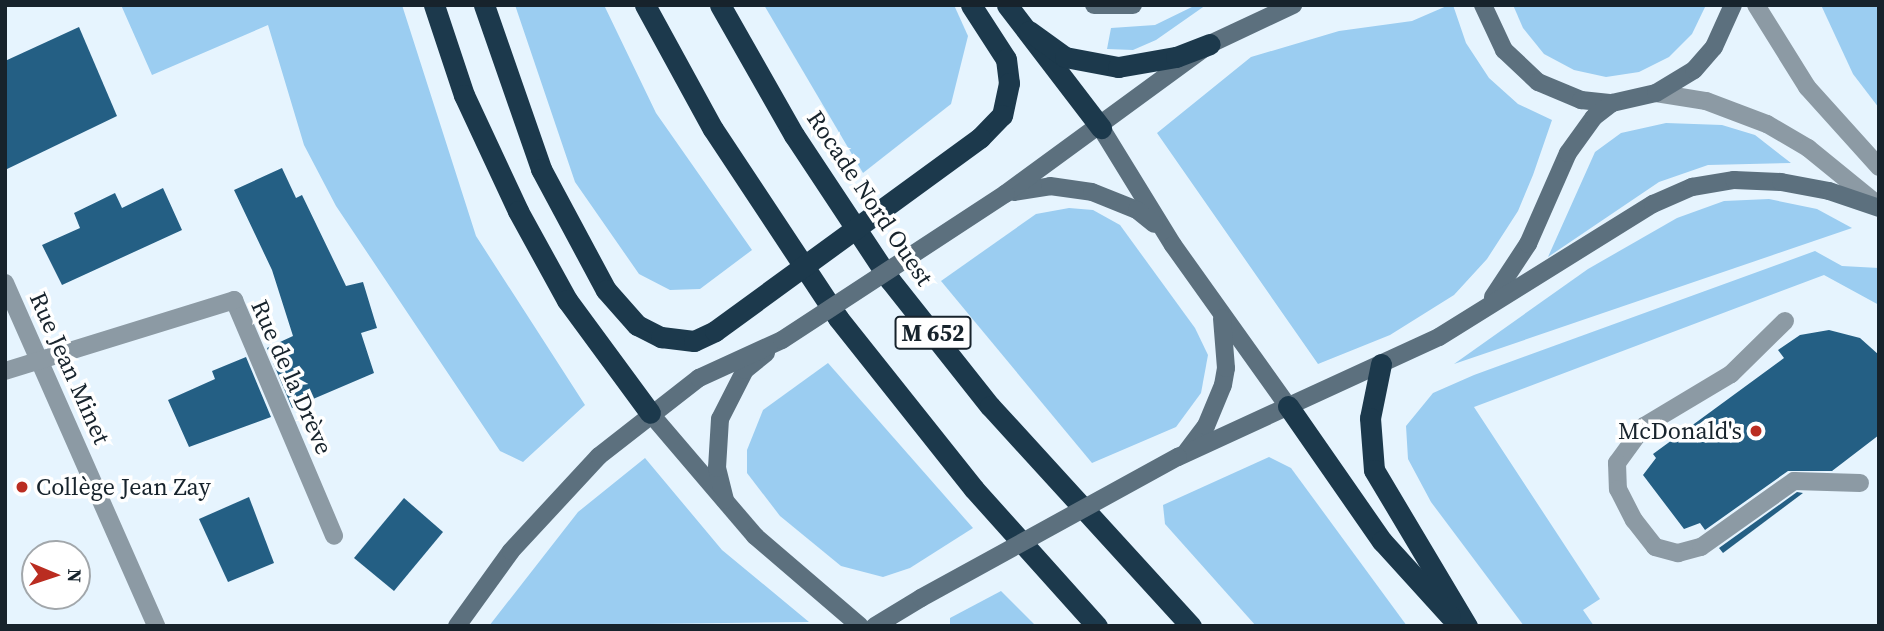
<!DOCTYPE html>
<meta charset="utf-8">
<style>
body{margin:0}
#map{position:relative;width:1884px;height:631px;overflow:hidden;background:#e6f4fe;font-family:"Source Serif 4",serif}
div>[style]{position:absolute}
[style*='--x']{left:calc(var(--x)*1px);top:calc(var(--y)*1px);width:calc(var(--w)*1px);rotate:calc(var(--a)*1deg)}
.green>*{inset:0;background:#9bcdf1}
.building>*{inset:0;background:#245f84}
.lane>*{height:18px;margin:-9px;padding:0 9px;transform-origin:9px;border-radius:9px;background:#8c9aa4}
.street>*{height:18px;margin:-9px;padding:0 9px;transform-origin:9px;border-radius:9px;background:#8c9aa4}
.secondary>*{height:18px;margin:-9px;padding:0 9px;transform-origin:9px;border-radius:9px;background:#5c707e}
.highway>*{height:21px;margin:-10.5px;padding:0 10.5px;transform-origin:10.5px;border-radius:10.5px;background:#1c394c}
.secondary-bridge>*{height:18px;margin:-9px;padding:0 9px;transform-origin:9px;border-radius:9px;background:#5c707e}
.highway-bridge>*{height:21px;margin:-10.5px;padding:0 10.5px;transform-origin:10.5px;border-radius:10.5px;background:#1c394c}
.dots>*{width:19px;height:19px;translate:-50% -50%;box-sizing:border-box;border:4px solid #fff;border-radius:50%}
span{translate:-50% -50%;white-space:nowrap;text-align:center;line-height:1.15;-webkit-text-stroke:7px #fff;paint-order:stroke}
.shield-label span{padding:2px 5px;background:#fff;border:2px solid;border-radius:5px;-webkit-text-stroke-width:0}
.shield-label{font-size:23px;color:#17232c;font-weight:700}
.street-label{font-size:24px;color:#17232c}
.poi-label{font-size:24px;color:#17232c}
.right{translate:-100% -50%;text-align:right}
.left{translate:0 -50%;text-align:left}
.frame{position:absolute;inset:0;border:7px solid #17232c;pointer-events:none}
.north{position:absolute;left:21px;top:540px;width:70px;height:70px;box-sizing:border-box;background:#fff;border:2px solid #a2a7ab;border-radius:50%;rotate:92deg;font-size:19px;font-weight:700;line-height:28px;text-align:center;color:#17232c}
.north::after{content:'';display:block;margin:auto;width:24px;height:32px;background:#ba2d21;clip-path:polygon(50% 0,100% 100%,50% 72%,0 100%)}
</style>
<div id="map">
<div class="green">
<i style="clip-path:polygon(121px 5px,402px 5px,476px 236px,585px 405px,523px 462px,500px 451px,336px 206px,304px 145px,268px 25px,152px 75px)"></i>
<i style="clip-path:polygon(515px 5px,604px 5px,656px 113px,752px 250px,700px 289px,670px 290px,639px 274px,575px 182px)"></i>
<i style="clip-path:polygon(764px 5px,954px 5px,968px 36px,951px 104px,863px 173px)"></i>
<i style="clip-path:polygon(1196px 5px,1206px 5px,1156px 40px,1133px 50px,1107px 49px,1111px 28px,1155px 25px)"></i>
<i style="clip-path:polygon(1449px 5px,1453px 5px,1466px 43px,1489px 78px,1518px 104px,1552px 120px,1533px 175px,1518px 211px,1487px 259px,1454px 295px,1390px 335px,1318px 364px,1157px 133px,1251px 57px,1339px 31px,1412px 21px)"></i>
<i style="clip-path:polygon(1513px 5px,1706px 5px,1692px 34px,1669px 57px,1639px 72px,1606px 77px,1574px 70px,1544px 54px,1523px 28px)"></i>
<i style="clip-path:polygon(1821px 5px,1876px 5px,1879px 9px,1879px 108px,1853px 74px)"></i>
<i style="clip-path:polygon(1666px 123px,1722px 125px,1755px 135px,1791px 163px,1708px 165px,1659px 182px,1548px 257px,1595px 152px,1621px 133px)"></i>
<i style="clip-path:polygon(1769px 199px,1817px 209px,1852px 228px,1454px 364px,1588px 269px,1677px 218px,1724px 201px)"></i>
<i style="clip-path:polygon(1069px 208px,1093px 210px,1120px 225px,1195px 328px,1208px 355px,1201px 393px,1176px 427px,1092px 463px,941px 281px,1036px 214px)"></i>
<i style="clip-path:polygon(1815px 251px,1842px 266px,1879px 268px,1879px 305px,1824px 275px,1474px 407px,1600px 599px,1583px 610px,1594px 626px,1524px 626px,1431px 502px,1408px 459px,1406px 426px,1433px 393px,1474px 375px)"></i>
<i style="clip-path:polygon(828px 363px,973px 528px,910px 568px,883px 577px,841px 566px,780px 516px,747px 473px,747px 450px,763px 410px)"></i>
<i style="clip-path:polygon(1269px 457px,1291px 468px,1407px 626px,1256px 626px,1165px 524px,1163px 505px)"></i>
<i style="clip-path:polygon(645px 458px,722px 550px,809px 622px,489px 626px,578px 512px)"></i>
<i style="clip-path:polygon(1001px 591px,1036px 626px,950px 626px,950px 618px)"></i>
</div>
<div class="building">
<i style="clip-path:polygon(79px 27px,117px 116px,5px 170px,5px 61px)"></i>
<i style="clip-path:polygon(282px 168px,296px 198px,302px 195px,346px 286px,363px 282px,377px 328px,361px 333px,374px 373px,292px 408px,267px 348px,293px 336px,272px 270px,234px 190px)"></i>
<i style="clip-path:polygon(163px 188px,182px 230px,62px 285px,42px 245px,80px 228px,74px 213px,115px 193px,122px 208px)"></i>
<i style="clip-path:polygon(1829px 330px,1860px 338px,1879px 355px,1879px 435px,1832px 471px,1788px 471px,1705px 530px,1700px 523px,1684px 529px,1643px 475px,1656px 458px,1653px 454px,1784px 358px,1778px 350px,1800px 335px)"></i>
<i style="clip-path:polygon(246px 357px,271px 417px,189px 447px,168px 400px,215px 379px,212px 371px)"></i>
<i style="clip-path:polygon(1797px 492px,1803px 493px,1723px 553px,1719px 548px)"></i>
<i style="clip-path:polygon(249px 497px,274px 563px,228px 582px,199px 519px)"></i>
<i style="clip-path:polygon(404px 498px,443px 532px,394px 591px,354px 558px)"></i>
</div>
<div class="lane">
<i style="--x:234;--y:300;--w:256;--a:67"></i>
<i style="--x:1785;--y:321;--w:76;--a:135.5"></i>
<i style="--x:1731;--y:374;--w:101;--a:149.1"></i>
<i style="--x:1644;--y:426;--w:46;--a:126.1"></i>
<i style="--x:1617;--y:463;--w:26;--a:88"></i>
<i style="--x:1618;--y:489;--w:35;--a:63"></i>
<i style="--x:1634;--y:520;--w:34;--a:52"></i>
<i style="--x:1655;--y:547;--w:24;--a:15"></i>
<i style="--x:1678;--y:553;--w:24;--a:-15"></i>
<i style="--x:1701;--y:547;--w:114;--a:-35.4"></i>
<i style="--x:1794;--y:481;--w:66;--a:1.7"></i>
</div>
<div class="street">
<i style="--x:1756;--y:5;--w:97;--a:58.1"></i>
<i style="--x:1807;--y:87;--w:108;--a:48"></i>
<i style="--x:1656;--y:93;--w:51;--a:9.1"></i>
<i style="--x:1706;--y:101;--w:65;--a:20.7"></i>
<i style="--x:1767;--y:124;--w:48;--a:30.3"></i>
<i style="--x:1808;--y:148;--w:92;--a:39.2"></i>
<i style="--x:5;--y:283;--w:375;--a:66.2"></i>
<i style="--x:5;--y:371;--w:240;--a:-17.2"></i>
</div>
<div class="secondary">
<i style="--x:1094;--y:5;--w:39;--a:0"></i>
<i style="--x:1483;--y:5;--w:50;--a:65"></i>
<i style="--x:1504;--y:50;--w:47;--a:43.3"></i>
<i style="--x:1538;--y:82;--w:47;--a:22.7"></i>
<i style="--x:1581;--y:100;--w:31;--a:6"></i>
<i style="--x:1612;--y:103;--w:45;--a:-12.8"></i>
<i style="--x:1656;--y:93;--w:44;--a:-31.2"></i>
<i style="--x:1694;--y:70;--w:30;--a:-49"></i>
<i style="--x:1714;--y:47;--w:46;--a:-65.7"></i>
<i style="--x:1101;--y:128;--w:137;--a:58.4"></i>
<i style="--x:1173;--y:245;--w:198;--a:54.5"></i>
<i style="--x:1014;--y:192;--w:36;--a:-9"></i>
<i style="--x:1050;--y:186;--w:42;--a:8.1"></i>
<i style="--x:1092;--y:192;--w:48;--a:21.8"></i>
<i style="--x:1137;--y:210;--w:22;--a:39"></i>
<i style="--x:1005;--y:194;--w:254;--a:-36.2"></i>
<i style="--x:1210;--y:44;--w:92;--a:-25.2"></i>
<i style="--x:1493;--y:297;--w:64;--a:-56.6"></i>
<i style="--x:1528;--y:244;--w:99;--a:-66.3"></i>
<i style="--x:1568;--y:153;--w:44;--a:-54.2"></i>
<i style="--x:1594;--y:117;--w:23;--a:-38"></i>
<i style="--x:650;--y:413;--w:162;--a:49.5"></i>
<i style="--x:755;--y:536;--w:138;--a:40.6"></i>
<i style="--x:1187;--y:451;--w:31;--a:-53"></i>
<i style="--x:1206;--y:426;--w:44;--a:-67.5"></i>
<i style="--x:1223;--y:385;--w:17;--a:-80"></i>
<i style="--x:1226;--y:368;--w:50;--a:-94.6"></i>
<i style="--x:1178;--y:457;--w:287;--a:-24.7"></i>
<i style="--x:1439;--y:337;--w:252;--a:-31.9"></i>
<i style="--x:1653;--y:204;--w:43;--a:-23.6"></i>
<i style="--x:1692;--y:187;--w:43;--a:-9.5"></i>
<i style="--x:1734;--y:180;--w:47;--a:2.4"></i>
<i style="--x:1781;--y:182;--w:49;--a:10.6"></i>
<i style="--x:1829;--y:191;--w:53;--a:18.8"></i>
<i style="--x:725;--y:500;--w:33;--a:-104"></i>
<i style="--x:717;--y:468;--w:49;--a:-86.5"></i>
<i style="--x:720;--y:419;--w:55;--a:-63"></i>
<i style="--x:745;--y:370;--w:27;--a:-39"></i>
<i style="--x:457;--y:626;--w:92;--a:-54.2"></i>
<i style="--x:511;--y:551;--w:129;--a:-47.2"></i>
<i style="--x:599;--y:456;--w:127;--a:-38"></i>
<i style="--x:699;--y:378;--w:91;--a:-24.6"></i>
<i style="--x:875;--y:626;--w:54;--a:-31.3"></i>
</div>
<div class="highway">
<i style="--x:434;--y:5;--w:95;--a:71.6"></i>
<i style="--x:464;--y:95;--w:128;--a:65"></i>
<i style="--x:518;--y:211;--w:102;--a:61.2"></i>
<i style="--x:567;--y:300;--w:140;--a:53.7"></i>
<i style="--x:484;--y:5;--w:174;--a:70.8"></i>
<i style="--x:541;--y:169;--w:137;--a:61.8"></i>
<i style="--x:606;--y:290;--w:47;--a:48.5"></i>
<i style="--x:637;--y:325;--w:27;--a:27"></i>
<i style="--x:661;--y:337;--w:33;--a:7"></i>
<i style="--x:694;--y:341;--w:23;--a:-25"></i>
<i style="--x:645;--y:5;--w:141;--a:61.3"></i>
<i style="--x:713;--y:129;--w:227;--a:56.5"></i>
<i style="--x:838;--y:318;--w:218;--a:51.5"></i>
<i style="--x:974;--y:489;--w:184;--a:48.1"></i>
<i style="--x:720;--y:5;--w:150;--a:60.4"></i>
<i style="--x:794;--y:135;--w:174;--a:56.5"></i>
<i style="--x:890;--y:280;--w:161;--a:51.6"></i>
<i style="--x:990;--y:406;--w:298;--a:47.6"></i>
<i style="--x:971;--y:5;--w:64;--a:57.1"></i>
<i style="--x:1006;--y:59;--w:24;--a:83"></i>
<i style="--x:1009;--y:83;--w:33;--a:102"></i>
<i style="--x:1002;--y:115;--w:32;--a:134"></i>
<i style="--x:1007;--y:5;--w:155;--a:52.6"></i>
<i style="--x:1029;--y:31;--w:44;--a:35.8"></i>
<i style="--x:1065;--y:57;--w:54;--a:10.7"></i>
<i style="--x:1118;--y:67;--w:59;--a:-9.8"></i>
<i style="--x:1176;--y:57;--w:36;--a:-21"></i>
<i style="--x:1381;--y:364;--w:55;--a:101.5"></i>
<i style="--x:1370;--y:418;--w:52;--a:85.6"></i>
<i style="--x:1374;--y:470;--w:182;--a:59.2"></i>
<i style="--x:1288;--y:406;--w:165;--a:55.2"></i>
<i style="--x:1382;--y:541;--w:101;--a:47.8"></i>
</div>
<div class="secondary-bridge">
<i style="--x:782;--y:340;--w:267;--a:-33.2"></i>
<i style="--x:921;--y:598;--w:293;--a:-28.8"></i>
</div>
<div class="highway-bridge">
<i style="--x:715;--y:331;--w:328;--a:-36.1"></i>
</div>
<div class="dots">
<i style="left:1756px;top:431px;background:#ba2d21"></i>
<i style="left:22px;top:487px;background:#ba2d21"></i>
</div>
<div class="shield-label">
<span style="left:933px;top:333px">M 652</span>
</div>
<div class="street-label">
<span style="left:870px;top:198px;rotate:56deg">Rocade Nord Ouest</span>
<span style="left:70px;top:368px;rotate:66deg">Rue Jean Minet</span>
<span style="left:292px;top:377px;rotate:66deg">Rue de la Drève</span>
</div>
<div class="poi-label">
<span class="right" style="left:1742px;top:431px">McDonald's</span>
<span class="left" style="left:36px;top:487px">Collège Jean Zay</span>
</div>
<div class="frame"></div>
<div class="north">N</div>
</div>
